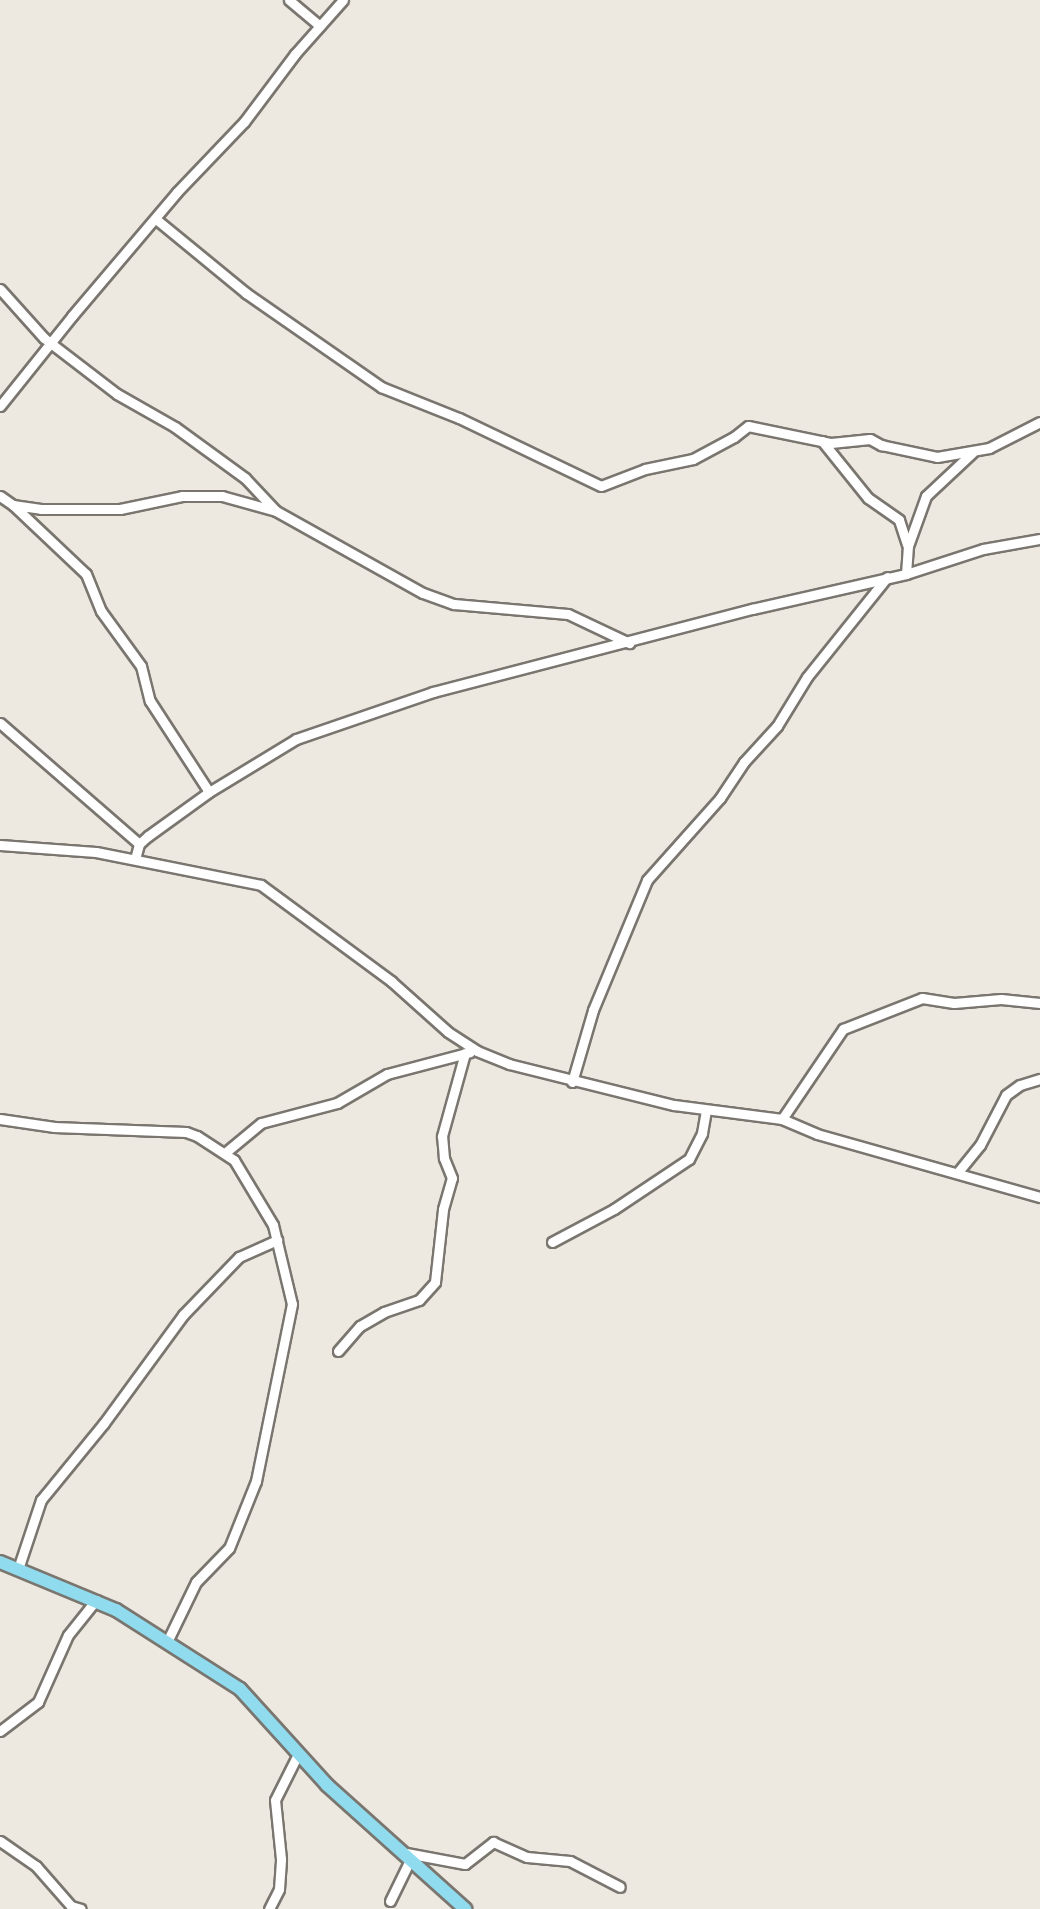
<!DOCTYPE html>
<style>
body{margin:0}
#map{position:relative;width:1040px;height:1909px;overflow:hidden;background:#ede9e1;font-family:Lato,sans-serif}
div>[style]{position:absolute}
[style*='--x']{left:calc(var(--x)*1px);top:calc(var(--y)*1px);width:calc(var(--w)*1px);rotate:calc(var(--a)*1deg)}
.roads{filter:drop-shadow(2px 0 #7a766f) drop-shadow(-2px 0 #7a766f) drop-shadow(0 2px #7a766f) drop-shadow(0 -2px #7a766f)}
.minor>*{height:9px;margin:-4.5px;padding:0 4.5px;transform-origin:4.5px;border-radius:4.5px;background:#fff}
.major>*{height:12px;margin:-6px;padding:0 6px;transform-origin:6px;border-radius:6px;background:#90dcee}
span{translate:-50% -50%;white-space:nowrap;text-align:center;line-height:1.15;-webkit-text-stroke:4.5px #ede9e1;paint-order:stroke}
</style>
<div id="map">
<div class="roads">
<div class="minor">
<i style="--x:289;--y:0;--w:40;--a:40"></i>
<i style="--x:157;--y:220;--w:115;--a:39.4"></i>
<i style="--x:246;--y:293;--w:165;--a:34.8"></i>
<i style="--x:381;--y:387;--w:84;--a:21.7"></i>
<i style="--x:459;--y:418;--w:157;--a:25.6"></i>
<i style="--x:601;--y:486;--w:47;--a:-21.1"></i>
<i style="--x:645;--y:469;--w:49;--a:-11.8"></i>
<i style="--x:693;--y:459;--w:47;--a:-28.2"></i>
<i style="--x:734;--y:437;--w:18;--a:-38"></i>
<i style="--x:748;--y:426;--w:85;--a:11.6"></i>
<i style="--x:831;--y:443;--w:39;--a:-6"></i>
<i style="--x:870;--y:439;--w:13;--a:29"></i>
<i style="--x:881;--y:445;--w:57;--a:12.1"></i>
<i style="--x:937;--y:457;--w:53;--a:-9.8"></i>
<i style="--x:989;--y:448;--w:57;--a:-27"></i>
<i style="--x:0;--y:289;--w:66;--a:48.1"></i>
<i style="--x:44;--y:338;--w:92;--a:37.5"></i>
<i style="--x:117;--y:394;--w:67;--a:29.6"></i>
<i style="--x:175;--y:427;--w:87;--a:36.1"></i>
<i style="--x:245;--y:478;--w:45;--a:46.8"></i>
<i style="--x:0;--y:406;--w:115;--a:-51.3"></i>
<i style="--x:72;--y:316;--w:162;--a:-49.7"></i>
<i style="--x:177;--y:192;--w:97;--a:-46.3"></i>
<i style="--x:244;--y:122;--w:85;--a:-53.1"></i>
<i style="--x:295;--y:54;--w:72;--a:-48.4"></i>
<i style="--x:822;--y:441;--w:73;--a:51.1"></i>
<i style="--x:868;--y:498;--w:38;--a:35"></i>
<i style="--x:899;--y:520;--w:26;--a:72"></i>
<i style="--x:0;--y:496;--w:16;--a:35"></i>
<i style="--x:13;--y:505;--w:28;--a:8"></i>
<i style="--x:41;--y:509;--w:79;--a:0"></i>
<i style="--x:120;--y:509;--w:63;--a:-11.8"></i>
<i style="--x:182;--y:496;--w:40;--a:0"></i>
<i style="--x:222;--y:496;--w:56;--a:15.5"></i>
<i style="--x:276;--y:511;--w:168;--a:29.2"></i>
<i style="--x:423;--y:593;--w:33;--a:20"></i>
<i style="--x:454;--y:604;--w:114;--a:5"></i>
<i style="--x:568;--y:614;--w:68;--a:25.4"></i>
<i style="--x:13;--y:505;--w:100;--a:43.4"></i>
<i style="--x:86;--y:574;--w:40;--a:68"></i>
<i style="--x:101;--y:611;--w:68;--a:54"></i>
<i style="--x:141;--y:666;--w:36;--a:76"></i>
<i style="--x:150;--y:701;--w:108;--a:57"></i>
<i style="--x:906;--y:574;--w:28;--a:-86"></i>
<i style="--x:908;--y:546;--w:53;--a:-70.2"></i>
<i style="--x:926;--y:496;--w:64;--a:-43.1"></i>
<i style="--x:0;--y:723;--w:184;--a:41"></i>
<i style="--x:0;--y:845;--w:96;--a:4.2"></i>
<i style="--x:96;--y:852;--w:168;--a:11.3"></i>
<i style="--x:261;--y:885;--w:162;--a:36.4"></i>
<i style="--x:391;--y:981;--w:76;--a:41.8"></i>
<i style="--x:448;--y:1032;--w:35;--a:33"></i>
<i style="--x:477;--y:1051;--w:35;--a:22"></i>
<i style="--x:509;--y:1064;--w:170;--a:14"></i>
<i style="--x:674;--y:1105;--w:109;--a:7.4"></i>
<i style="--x:782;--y:1119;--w:38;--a:23"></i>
<i style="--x:817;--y:1134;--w:232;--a:15.8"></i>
<i style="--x:135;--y:859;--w:16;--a:-75"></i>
<i style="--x:139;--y:844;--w:12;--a:-42"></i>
<i style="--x:148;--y:836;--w:75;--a:-35.8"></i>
<i style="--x:209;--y:792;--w:102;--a:-31.3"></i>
<i style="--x:296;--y:739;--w:145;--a:-18.9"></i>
<i style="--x:433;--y:692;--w:330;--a:-14.6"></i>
<i style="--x:752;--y:609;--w:158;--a:-12.8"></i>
<i style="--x:906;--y:574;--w:81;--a:-18"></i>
<i style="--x:983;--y:549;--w:58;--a:-10"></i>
<i style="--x:572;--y:1082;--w:75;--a:-73.7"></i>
<i style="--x:593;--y:1010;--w:141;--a:-67.4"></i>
<i style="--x:647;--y:880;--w:110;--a:-48.3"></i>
<i style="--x:720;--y:798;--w:43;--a:-56.3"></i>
<i style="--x:744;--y:762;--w:49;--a:-47.5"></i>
<i style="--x:777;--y:726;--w:57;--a:-58.5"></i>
<i style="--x:807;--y:677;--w:128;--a:-51.3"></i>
<i style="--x:0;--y:1119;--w:55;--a:8.4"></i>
<i style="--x:54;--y:1127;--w:132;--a:2.2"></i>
<i style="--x:186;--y:1132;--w:12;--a:20"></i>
<i style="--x:197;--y:1136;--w:44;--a:33"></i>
<i style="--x:234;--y:1160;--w:76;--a:59"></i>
<i style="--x:273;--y:1225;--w:81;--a:76.5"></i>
<i style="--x:292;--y:1304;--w:181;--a:101.5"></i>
<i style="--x:256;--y:1481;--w:72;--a:111.9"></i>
<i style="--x:229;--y:1548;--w:47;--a:134.1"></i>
<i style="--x:196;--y:1582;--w:67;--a:115.8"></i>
<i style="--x:782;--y:1119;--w:109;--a:-55.9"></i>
<i style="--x:843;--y:1029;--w:85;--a:-21.4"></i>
<i style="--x:922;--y:998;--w:32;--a:9"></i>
<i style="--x:954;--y:1003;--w:47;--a:-4.9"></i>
<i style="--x:1001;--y:999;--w:39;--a:6"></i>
<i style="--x:226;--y:1152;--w:45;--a:-39.6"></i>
<i style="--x:261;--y:1123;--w:79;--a:-14.7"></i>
<i style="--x:337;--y:1103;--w:58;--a:-30.1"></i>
<i style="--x:387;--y:1074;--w:86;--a:-14.8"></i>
<i style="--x:958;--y:1172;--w:35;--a:-51"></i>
<i style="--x:980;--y:1145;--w:56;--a:-62.5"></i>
<i style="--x:1006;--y:1095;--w:17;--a:-36"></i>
<i style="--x:1020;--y:1085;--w:21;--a:-17"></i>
<i style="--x:552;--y:1242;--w:70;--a:-28"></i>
<i style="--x:614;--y:1209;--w:90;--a:-33.7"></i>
<i style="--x:689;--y:1159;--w:29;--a:-63"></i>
<i style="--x:702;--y:1133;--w:22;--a:-80"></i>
<i style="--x:338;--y:1351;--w:33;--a:-49"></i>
<i style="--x:360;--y:1326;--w:28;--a:-30"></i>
<i style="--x:384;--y:1312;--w:37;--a:-19"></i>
<i style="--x:419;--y:1300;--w:24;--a:-48"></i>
<i style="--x:435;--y:1282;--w:73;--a:-83.7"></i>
<i style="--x:443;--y:1209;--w:32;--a:-74"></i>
<i style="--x:452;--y:1178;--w:22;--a:-112"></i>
<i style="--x:444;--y:1158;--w:22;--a:-95"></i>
<i style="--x:442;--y:1136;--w:86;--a:-74.5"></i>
<i style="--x:18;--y:1569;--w:73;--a:-71.6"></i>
<i style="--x:41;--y:1500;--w:99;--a:-50.7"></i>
<i style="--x:104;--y:1423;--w:134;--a:-53.8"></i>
<i style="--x:183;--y:1315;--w:81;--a:-46"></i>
<i style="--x:239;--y:1257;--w:42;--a:-24.1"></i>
<i style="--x:0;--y:1731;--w:48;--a:-37.3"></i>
<i style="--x:38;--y:1702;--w:73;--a:-65.9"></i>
<i style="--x:68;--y:1635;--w:45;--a:-51.3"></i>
<i style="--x:0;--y:1841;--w:44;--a:34.8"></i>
<i style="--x:36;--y:1866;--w:53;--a:48.8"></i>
<i style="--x:71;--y:1906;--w:10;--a:17"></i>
<i style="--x:401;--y:1852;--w:65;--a:10.6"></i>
<i style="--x:465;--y:1864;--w:36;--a:-38"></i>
<i style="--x:493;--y:1842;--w:37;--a:24"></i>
<i style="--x:527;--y:1857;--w:43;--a:5.3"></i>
<i style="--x:570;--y:1861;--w:56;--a:27.5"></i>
<i style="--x:390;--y:1901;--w:46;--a:-64"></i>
<i style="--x:269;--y:1909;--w:22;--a:-63"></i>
<i style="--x:279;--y:1889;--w:30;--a:-86"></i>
<i style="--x:281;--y:1859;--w:59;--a:-95.8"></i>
<i style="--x:275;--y:1800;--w:51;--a:-63.4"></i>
</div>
<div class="major">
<i style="--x:0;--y:1562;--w:126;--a:22.5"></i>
<i style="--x:116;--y:1610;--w:147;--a:32.5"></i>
<i style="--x:240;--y:1689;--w:130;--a:47.8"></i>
<i style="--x:327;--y:1785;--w:186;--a:41.9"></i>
</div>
</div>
</div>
